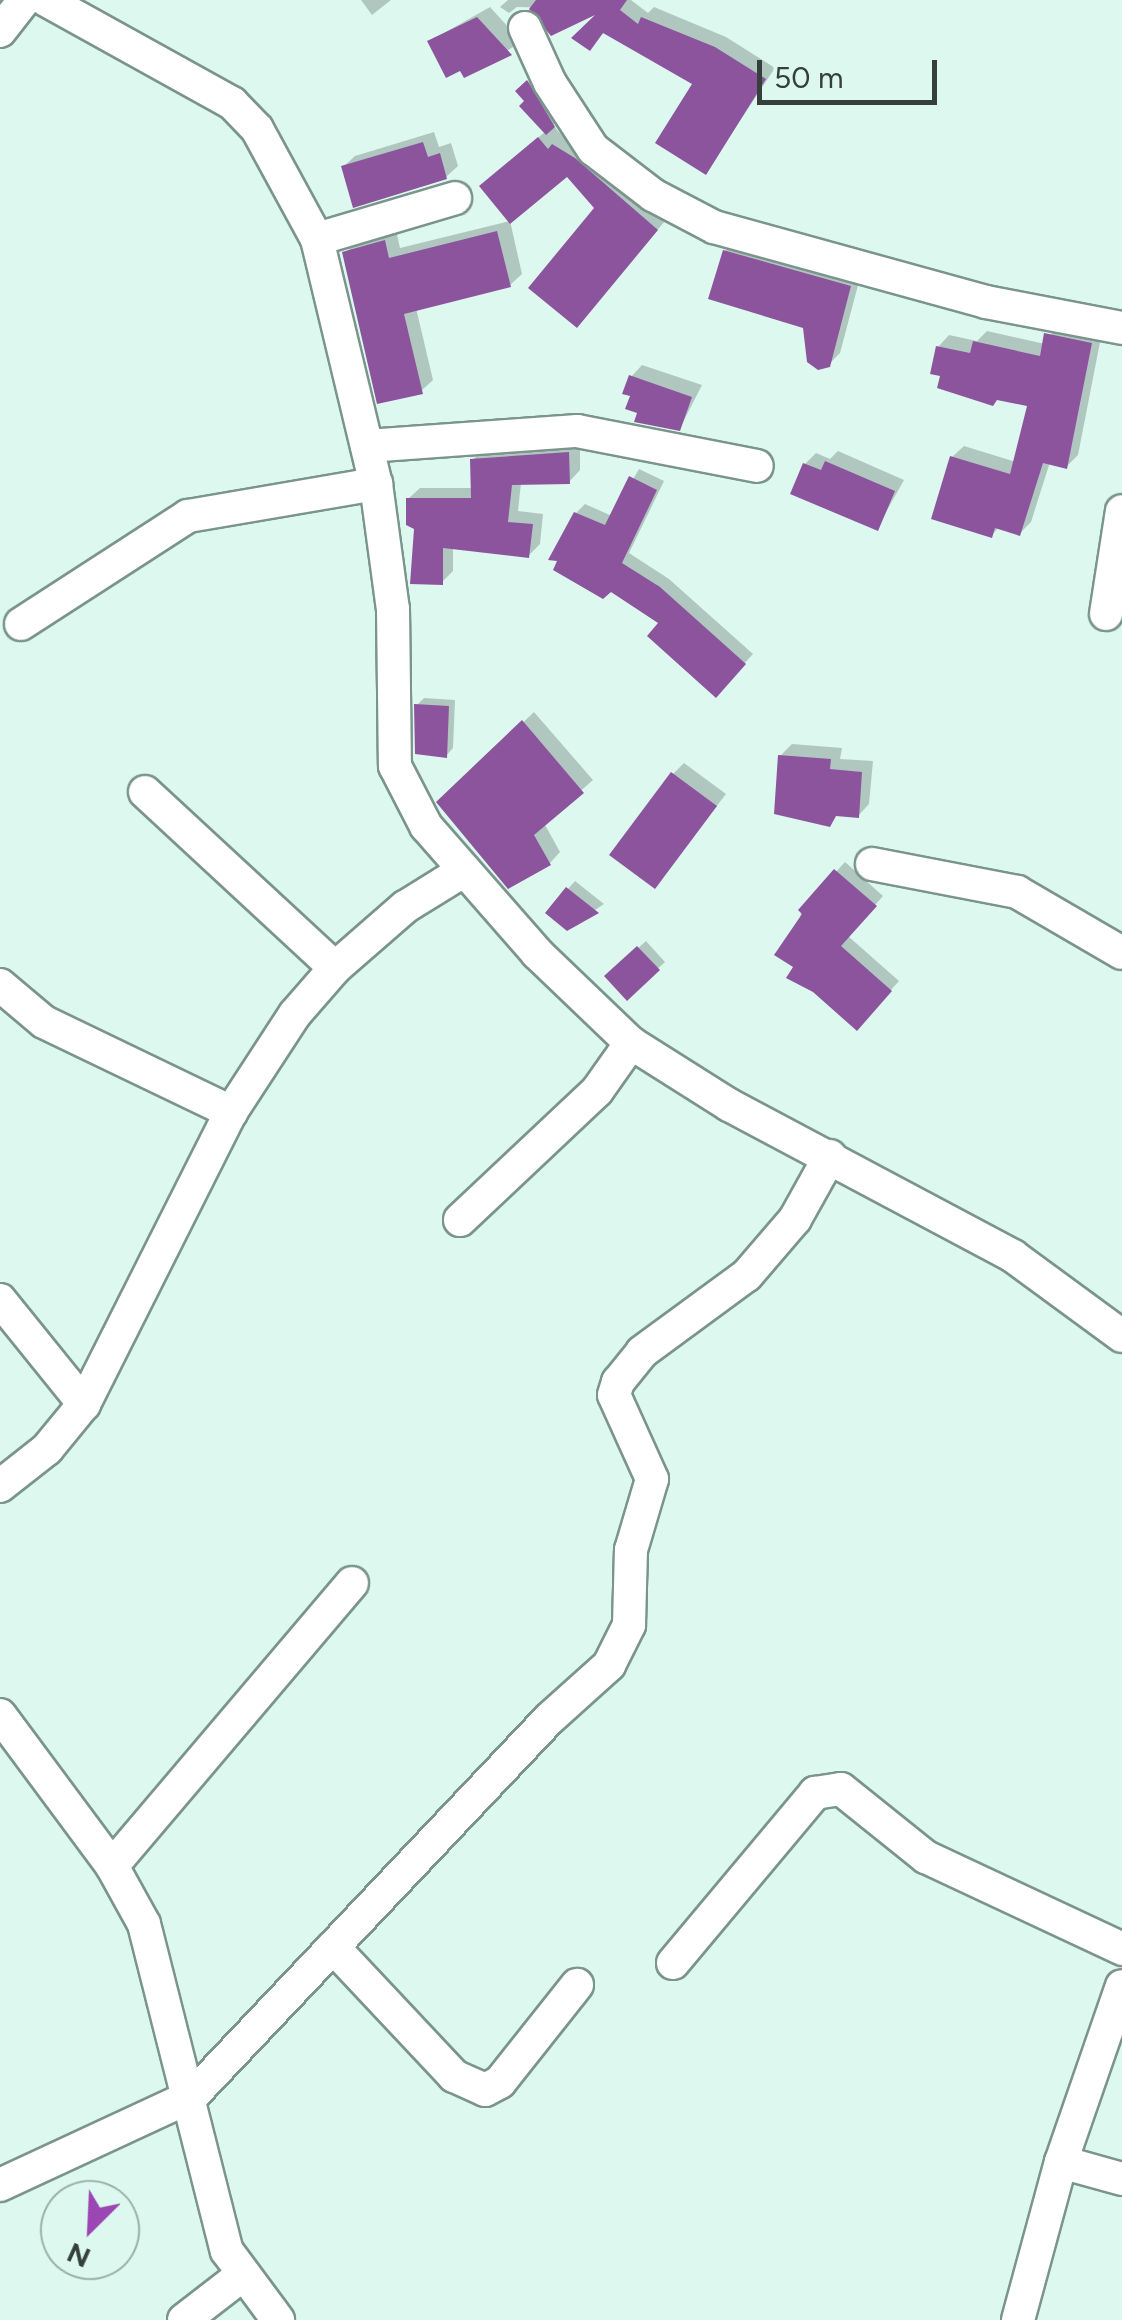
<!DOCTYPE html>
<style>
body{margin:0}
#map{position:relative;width:1122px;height:2320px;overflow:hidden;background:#ddf9ef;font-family:Figtree,sans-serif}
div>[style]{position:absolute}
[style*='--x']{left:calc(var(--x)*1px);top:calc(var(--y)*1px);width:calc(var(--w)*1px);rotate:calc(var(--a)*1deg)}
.shadow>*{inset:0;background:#0003}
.building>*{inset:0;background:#8d549e}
.roads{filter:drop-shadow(2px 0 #7b948c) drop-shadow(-2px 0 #7b948c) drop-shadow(0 2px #7b948c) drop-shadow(0 -2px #7b948c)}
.minor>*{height:32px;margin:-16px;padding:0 16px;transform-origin:16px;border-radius:16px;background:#fff}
span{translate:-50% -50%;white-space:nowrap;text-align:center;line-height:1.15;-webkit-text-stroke:10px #ddf9ef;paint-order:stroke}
.north{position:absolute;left:40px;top:2180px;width:100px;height:100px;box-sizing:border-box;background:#ddf9ef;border:2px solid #9aafa7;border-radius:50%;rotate:204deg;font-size:28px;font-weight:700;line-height:40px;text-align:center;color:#35403c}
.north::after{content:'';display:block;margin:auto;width:35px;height:45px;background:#9b46b4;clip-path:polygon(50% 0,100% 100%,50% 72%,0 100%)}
.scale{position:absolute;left:757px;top:60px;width:180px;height:45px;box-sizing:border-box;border:5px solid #35403c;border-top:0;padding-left:12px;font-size:30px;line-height:35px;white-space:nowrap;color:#35403c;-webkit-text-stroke:8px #ddf9ef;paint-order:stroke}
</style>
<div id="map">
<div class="shadow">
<i style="clip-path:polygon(361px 0,391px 0,372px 15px)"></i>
<i style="clip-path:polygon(508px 0,631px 0,648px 13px,654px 7px,726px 37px,775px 68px,706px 172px,696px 83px,604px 32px,590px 48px,604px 9px,517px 7px,509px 13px,500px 7px)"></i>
<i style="clip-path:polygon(490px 7px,522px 42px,465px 75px,430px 41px)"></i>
<i style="clip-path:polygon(535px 75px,560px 118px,553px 125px,563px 137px,568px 132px,670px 215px,590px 311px,597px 208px,567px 174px,496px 173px,546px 131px,518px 92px)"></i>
<i style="clip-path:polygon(434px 132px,439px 147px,451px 143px,458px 166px,446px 177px,343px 167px,355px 156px)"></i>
<i style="clip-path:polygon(510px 221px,522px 274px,510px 285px,416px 308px,433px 380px,421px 391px,345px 253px,357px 242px,396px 230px,400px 248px)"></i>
<i style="clip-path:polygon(736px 240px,861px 274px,840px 353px,828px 365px,805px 326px,725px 251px)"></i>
<i style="clip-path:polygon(1058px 323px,1102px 332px,1078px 455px,1067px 466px,1050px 462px,1031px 522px,1020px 533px,999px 527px,992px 535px,952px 457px,964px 446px,1016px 462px,1030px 404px,943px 374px,938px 347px,949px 335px,977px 341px,987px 331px,1045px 344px)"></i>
<i style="clip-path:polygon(642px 365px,702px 385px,680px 428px,640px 412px,631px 377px)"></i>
<i style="clip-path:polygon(580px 441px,580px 470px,569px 482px,521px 483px,518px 511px,543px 514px,540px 544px,528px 556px,453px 547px,453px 571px,442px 582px,408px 499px,420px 488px,474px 488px,473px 460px,484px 448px)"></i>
<i style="clip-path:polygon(838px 451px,904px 480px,877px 528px,805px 464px,816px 453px,830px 459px)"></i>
<i style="clip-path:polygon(639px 469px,664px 481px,629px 553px,669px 579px,753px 654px,716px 694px,576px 513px,585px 504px,612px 516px)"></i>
<i style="clip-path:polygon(424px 698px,455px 700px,453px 748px,446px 756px,417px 705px)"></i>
<i style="clip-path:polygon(534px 712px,593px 780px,544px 823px,560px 852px,550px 863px,439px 802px)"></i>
<i style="clip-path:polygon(792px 744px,842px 748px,840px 759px,873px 761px,869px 804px,858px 816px,838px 814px,829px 824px,780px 756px)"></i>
<i style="clip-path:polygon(684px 763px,726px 794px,655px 886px,673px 774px)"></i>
<i style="clip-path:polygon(845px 862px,883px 896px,848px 936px,899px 981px,865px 1019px,796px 967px,801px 910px)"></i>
<i style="clip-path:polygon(575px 881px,604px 904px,568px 928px,548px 912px)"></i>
<i style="clip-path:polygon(646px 941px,665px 962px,627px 997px,607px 976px)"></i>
</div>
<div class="building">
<i style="clip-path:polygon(536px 0,627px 0,620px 10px,638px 24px,641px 17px,715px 47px,766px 79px,706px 175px,655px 143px,692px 84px,603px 33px,590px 51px,571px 38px,595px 15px,551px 36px,529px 9px)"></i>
<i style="clip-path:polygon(477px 17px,512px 55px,464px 78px,460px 71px,446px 78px,427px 41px)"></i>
<i style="clip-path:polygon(527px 80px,555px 127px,546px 135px,519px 106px,524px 101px,515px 91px)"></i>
<i style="clip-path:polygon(538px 137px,548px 149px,552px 144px,575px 158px,658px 230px,577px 328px,528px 288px,594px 208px,567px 177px,510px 224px,479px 186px)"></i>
<i style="clip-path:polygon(423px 142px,428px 157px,440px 153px,447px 179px,353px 208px,341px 166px)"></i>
<i style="clip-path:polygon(497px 231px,511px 287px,404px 314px,423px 394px,377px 404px,342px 252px,385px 240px,389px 258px)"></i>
<i style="clip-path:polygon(723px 250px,851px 286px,830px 367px,818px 370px,807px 362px,803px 328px,708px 299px)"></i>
<i style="clip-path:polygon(1044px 333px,1092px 343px,1067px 469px,1043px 463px,1020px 536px,995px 528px,992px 538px,931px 519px,950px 456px,1010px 474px,1027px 406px,997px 400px,993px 406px,937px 388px,940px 376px,930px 374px,936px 346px,970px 353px,973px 341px,1040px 356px)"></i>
<i style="clip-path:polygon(629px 375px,692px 397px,680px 431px,634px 422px,637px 413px,625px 409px,630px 396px,622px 394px)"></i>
<i style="clip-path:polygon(569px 452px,570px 484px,512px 485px,508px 522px,533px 524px,529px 558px,443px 548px,443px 585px,410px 584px,414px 529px,406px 525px,406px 498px,471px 498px,470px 459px)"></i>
<i style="clip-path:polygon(825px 461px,895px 491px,878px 531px,790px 494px,803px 463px,821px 470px)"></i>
<i style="clip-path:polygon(629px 476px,657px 490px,622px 563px,660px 587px,746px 664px,716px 698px,647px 636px,658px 623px,611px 592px,603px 599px,553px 570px,557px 561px,548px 560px,574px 512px,605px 525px)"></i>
<i style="clip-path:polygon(414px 704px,449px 706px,447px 758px,415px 754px)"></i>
<i style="clip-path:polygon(522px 720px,584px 793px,534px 835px,551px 865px,508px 889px,436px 802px)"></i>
<i style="clip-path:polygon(778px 755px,831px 759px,830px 769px,862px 772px,859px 818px,836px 816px,830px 827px,774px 814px)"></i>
<i style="clip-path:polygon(671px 772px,717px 806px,655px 889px,609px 855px)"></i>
<i style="clip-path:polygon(834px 869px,877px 906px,841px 946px,892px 991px,857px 1031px,813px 992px,786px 978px,793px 967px,774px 955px,802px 914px,798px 910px)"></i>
<i style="clip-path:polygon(566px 887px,599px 913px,567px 931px,545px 913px)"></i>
<i style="clip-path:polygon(637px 946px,660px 970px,627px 1001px,604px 976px)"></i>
</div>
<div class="roads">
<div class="minor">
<i style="--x:46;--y:0;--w:213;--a:29"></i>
<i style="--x:232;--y:103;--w:36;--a:46"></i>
<i style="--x:257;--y:129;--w:125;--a:61.4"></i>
<i style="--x:317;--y:239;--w:252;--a:76.5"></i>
<i style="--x:376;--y:484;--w:126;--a:82.3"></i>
<i style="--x:393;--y:609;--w:157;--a:89.3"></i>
<i style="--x:395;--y:766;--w:68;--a:62.7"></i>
<i style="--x:426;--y:826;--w:169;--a:48.8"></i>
<i style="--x:537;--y:953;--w:130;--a:43.8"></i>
<i style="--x:631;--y:1043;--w:116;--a:32.3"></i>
<i style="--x:729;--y:1105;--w:322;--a:28"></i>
<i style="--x:1013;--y:1256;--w:135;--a:36.3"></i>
<i style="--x:525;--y:28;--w:60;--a:65.6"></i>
<i style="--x:550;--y:83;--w:79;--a:56.9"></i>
<i style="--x:593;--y:149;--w:76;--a:37.5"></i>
<i style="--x:653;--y:195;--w:69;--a:27.7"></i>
<i style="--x:714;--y:227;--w:282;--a:15.4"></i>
<i style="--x:986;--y:302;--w:138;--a:10.8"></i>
<i style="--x:0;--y:31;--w:39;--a:-52"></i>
<i style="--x:317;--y:239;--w:144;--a:-16.5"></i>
<i style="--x:367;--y:446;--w:211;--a:-4.1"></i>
<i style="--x:577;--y:431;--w:183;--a:11"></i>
<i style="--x:1106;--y:614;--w:104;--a:-81.2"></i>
<i style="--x:21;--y:624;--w:199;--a:-32.9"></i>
<i style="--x:188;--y:516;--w:191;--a:-9.7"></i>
<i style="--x:145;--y:792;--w:259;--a:42.8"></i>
<i style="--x:872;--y:864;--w:148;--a:10.9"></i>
<i style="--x:1017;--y:892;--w:121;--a:30.2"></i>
<i style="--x:0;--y:985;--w:57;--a:40.1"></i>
<i style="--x:44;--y:1022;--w:208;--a:25.7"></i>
<i style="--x:460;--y:1220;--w:188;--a:-43.3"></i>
<i style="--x:597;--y:1091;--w:59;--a:-54.7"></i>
<i style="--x:0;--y:1300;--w:134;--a:51.1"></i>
<i style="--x:0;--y:1486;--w:60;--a:-38.2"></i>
<i style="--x:47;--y:1449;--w:58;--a:-50.6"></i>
<i style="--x:84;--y:1404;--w:327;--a:-63.3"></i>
<i style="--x:231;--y:1112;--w:117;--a:-56.9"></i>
<i style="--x:295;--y:1014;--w:61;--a:-49"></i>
<i style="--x:335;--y:968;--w:93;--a:-41.1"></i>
<i style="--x:405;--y:907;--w:70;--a:-31.7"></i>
<i style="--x:0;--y:1715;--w:188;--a:53.4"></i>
<i style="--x:112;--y:1866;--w:66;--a:61.1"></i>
<i style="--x:144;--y:1924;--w:337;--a:75.8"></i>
<i style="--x:227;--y:2251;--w:86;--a:53.5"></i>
<i style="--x:112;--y:1866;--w:371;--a:-49.7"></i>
<i style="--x:333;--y:1947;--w:177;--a:46.8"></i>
<i style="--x:454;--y:2076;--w:34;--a:24"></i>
<i style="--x:485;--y:2090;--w:17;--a:-28"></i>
<i style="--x:500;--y:2082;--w:124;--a:-51.6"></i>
<i style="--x:673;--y:1963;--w:222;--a:-50.1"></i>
<i style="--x:815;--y:1793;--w:26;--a:-9"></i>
<i style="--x:841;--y:1789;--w:109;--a:38.7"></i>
<i style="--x:926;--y:1857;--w:217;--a:25.1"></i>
<i style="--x:1061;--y:2162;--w:63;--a:15.6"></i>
<i style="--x:0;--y:2185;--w:212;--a:-24.9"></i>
<i style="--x:192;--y:2096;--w:519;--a:-46.56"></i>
<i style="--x:549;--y:1719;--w:81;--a:-42"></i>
<i style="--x:609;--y:1665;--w:45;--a:-63.4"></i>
<i style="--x:629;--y:1625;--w:75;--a:-88.5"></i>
<i style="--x:631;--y:1550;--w:74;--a:-73.5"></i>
<i style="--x:652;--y:1479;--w:92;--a:-114.3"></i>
<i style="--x:614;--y:1395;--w:14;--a:-73"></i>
<i style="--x:618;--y:1382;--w:38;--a:-51"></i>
<i style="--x:642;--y:1352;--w:130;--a:-36.3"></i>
<i style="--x:747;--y:1275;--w:74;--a:-49.4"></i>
<i style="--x:795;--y:1219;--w:72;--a:-60.9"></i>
<i style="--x:184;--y:2320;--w:72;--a:-37.7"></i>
<i style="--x:1018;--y:2320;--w:164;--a:-74.8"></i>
<i style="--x:1061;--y:2162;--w:186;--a:-70.9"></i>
</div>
</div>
<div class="north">N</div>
<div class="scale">50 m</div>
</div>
